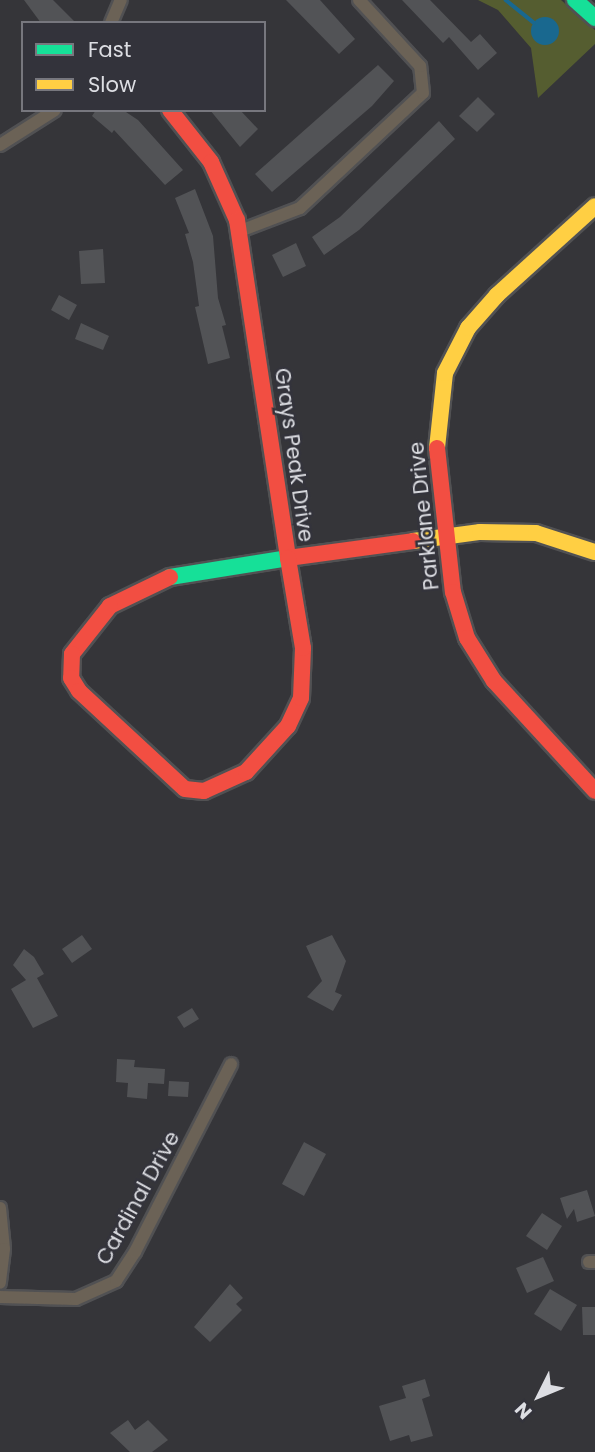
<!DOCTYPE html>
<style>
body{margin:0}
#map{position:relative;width:595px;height:1452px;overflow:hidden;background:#353539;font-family:Poppins,sans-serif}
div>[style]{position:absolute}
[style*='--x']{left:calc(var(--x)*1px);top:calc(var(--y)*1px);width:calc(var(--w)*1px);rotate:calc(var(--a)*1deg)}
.green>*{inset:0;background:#555d30}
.water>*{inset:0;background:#19688f}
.round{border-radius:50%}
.stream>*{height:3.5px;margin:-1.75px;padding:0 1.75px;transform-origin:1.75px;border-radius:1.75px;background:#19688f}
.building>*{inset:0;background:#525356}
.roads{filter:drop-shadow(2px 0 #515153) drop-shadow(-2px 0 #515153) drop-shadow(0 2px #515153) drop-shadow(0 -2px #515153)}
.street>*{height:12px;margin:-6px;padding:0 6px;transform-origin:6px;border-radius:6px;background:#6b6256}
.fast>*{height:16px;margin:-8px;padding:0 8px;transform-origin:8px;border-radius:8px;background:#16e098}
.slow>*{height:16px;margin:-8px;padding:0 8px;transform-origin:8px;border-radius:8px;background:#ffcf43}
.jam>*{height:16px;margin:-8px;padding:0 8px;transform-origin:8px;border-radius:8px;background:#f24e42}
span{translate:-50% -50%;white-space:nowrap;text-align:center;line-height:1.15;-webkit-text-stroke:5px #33333b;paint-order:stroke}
.street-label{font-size:21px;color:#dddee3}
.legend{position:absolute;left:21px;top:21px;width:245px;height:91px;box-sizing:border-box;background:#33333b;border:2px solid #77777e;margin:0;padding:9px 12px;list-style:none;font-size:21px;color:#dddee3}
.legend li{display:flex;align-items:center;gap:14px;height:35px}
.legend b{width:35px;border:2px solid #77777e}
.north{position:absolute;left:504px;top:1361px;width:70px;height:70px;-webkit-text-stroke:5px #33333b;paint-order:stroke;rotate:227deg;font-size:19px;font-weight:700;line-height:28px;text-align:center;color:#dddee3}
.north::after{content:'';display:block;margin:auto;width:24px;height:32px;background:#dddee3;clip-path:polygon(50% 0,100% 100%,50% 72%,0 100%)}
</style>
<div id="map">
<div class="green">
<i style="clip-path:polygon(478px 0,561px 0,595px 30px,595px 44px,538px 98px,531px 48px,498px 10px)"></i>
</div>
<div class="water">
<i class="round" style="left:531px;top:17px;width:28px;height:28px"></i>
</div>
<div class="stream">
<i style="--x:506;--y:0;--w:36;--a:39"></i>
</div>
<div class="building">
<i style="clip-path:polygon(24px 0,53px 0,76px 23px,41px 23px)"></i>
<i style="clip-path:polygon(286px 0,320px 0,355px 39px,339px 54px)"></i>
<i style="clip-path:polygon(402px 0,430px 0,471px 42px,480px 34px,497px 53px,478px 70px,449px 37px,443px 43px)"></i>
<i style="clip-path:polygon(378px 65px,394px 81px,372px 106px,272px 192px,255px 174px)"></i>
<i style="clip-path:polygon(478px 97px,495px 114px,477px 132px,459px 116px)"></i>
<i style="clip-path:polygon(96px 110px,123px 110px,138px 120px,183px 170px,165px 185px,114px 130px,112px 133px,92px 116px)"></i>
<i style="clip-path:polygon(210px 110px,240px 110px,258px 129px,240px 147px)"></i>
<i style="clip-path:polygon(439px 121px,455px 139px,359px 230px,324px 255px,312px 237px,340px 217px)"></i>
<i style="clip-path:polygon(195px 189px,213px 236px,218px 298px,226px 325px,222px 326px,230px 358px,208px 364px,195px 307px,199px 306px,193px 262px,185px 234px,189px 233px,175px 198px)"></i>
<i style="clip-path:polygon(296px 243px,306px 266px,283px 277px,272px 255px)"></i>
<i style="clip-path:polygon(103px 249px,105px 283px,81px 284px,79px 251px)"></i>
<i style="clip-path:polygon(59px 295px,77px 305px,69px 320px,51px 310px)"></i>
<i style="clip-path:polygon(81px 323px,109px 336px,103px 350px,75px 339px)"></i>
<i style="clip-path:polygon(82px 935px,92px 949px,72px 963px,62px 949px)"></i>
<i style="clip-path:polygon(332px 935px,346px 961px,335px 992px,342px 995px,333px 1011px,307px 997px,322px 981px,306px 946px)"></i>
<i style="clip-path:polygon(24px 949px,34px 957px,44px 974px,37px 978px,58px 1016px,33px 1028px,11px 989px,26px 980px,13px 965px)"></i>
<i style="clip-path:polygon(192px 1008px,199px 1019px,184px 1028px,177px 1017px)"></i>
<i style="clip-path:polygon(117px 1059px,135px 1060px,134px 1067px,165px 1069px,164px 1084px,148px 1083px,147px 1099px,127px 1097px,128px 1083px,116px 1082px)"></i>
<i style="clip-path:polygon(169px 1081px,189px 1082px,188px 1097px,168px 1096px)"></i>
<i style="clip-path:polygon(304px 1142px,326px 1154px,304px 1196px,282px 1184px)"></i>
<i style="clip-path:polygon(587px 1190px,595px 1216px,577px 1222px,574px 1209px,567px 1219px,560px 1198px)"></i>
<i style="clip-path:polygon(542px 1213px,562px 1226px,547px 1250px,526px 1236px)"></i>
<i style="clip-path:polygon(543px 1257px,554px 1281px,527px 1293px,516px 1268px)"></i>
<i style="clip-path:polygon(230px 1284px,243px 1298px,236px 1304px,242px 1310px,210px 1342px,194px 1327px)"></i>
<i style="clip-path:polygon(550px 1289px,577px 1305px,561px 1331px,534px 1314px)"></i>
<i style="clip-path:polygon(582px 1307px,595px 1307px,595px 1335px,583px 1335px)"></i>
<i style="clip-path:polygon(425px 1379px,430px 1396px,422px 1399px,433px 1436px,411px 1442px,409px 1435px,390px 1441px,379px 1406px,406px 1398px,402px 1386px)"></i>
<i style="clip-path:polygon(128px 1420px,135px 1430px,148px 1420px,168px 1440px,152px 1452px,130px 1452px,110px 1433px)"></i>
</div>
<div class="roads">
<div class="street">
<i style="--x:111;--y:23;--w:25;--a:-67"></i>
<i style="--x:0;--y:145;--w:65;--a:-32.5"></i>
<i style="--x:240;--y:231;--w:64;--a:-21"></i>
<i style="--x:300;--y:208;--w:168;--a:-43.1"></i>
<i style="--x:423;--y:93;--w:27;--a:-96"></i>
<i style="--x:420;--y:66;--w:90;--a:-132.7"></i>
<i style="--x:0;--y:1208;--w:41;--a:84.4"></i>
<i style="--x:4;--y:1249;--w:34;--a:97"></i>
<i style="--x:589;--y:1262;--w:6;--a:0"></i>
<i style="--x:0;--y:1297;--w:76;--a:1.5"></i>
<i style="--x:76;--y:1299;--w:44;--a:-24.2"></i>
<i style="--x:116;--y:1281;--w:35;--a:-57"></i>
<i style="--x:135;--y:1252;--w:211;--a:-62.9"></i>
</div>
<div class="fast">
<i style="--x:575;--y:0;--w:27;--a:42"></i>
<i style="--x:170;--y:577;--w:120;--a:-9.1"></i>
</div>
<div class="slow">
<i style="--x:437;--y:448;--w:75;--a:-83.9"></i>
<i style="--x:445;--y:373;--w:51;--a:-62.9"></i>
<i style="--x:468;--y:328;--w:44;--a:-48.7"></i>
<i style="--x:497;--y:295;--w:132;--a:-42.2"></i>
<i style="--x:413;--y:541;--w:68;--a:-7.7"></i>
<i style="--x:480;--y:532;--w:56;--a:1"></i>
<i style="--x:536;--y:533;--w:62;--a:17.9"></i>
</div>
<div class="jam">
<i style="--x:170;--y:110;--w:66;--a:51.7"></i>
<i style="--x:211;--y:162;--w:64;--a:65.9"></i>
<i style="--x:237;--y:220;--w:342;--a:81.4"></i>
<i style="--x:288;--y:558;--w:126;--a:-7.7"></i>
<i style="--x:437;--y:448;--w:145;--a:83.7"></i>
<i style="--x:453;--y:592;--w:48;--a:73.1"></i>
<i style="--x:467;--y:638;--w:51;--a:57.9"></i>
<i style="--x:494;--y:681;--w:149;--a:47.4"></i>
<i style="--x:170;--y:577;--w:67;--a:154.2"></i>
<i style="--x:110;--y:606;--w:61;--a:128.4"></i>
<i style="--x:72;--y:654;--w:24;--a:92"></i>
<i style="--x:71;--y:678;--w:15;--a:58"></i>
<i style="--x:79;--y:691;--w:144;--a:42.8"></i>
<i style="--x:185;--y:789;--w:19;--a:6"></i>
<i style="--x:204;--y:791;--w:46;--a:-24.3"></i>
<i style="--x:246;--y:772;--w:62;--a:-47.6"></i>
<i style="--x:288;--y:726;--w:31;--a:-65"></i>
<i style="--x:301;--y:698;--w:50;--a:-87.7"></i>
<i style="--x:303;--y:648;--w:91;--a:-99.5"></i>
</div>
</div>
<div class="street-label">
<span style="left:294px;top:455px;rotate:82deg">Grays Peak Drive</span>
<span style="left:424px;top:516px;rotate:-96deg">Parklane Drive</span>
<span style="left:138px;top:1198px;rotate:-61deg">Cardinal Drive</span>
</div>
<ul class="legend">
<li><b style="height:9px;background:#16e098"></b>Fast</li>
<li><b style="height:9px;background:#ffcf43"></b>Slow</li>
</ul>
<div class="north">N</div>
</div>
